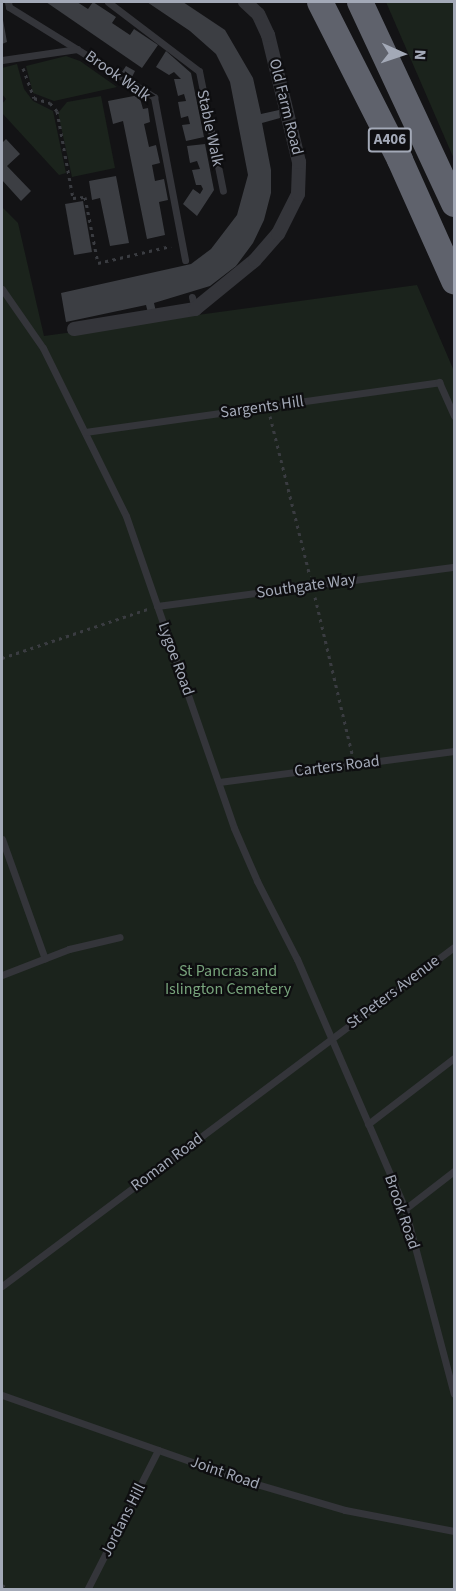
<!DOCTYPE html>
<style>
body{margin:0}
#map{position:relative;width:456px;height:1591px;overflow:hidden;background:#131315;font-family:"Source Sans 3",sans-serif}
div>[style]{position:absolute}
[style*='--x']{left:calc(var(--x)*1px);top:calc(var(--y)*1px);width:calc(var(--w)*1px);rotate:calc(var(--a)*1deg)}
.green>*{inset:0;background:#1b231c}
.building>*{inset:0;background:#3c3e43}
.path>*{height:3px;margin-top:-1.5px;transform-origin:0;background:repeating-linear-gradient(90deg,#3a3c41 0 3px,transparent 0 7.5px)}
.lane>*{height:7px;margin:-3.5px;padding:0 3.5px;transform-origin:3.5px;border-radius:3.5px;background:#34353a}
.street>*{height:14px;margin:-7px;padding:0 7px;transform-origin:7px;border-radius:7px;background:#34353a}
.highway>*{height:26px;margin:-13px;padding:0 13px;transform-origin:13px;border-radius:13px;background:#5f626c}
span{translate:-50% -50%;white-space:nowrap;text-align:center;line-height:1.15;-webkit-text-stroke:4.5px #0e0e10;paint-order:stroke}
.shield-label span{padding:2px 4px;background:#0e0e10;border:2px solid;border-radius:4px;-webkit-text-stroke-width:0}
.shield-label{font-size:15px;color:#a3a9b7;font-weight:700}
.street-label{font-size:16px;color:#a3a9b7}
.park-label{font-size:16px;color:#78a47c}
.frame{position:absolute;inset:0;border:3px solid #a3a9b7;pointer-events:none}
.north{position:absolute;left:372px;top:24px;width:60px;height:60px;-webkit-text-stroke:4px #0e0e10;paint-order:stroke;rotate:93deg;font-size:16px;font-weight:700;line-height:24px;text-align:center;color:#a3a9b7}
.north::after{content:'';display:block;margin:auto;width:21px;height:27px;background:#a3a9b7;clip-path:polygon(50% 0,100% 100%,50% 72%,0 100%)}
</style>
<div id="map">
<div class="green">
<i style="clip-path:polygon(386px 2px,454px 2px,454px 159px)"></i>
<i style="clip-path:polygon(66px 56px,80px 61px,117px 87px,54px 101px,33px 93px,26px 66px)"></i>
<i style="clip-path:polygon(17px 64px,24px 89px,33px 101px,53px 111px,66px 173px,59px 175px,2px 113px,2px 104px,6px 99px,2px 94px,2px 68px)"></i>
<i style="clip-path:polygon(101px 96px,115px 168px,72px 177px,58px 113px,67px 102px)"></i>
<i style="clip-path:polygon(2px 207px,18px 223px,44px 336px,417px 285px,454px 371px,454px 1589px,2px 1589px)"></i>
</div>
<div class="building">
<i style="clip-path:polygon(46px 2px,77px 2px,88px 9px,93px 2px,116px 17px,112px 23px,130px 35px,134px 29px,158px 45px,142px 68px)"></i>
<i style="clip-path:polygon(147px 2px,183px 2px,225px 30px,253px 78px,261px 114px,279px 110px,280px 118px,262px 123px,271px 170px,271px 193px,264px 220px,253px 243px,236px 266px,210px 286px,154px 303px,156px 312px,148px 313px,146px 305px,66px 322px,61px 293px,191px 264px,211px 249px,237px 215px,248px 175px,230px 82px,216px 54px,190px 31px)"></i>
<i style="clip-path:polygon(3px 20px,7px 42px,2px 44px,2px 21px)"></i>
<i style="clip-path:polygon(166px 51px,191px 73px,204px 137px,186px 141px,182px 125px,190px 124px,188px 116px,181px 118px,178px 102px,186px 101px,184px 94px,178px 96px,174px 79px,181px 79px,174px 72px,169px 75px,156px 67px)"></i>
<i style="clip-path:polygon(126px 66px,135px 71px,132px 77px,122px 72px)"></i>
<i style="clip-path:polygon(139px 95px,143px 109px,148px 108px,150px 122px,144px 124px,149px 147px,156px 145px,160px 163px,152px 165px,155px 181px,164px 179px,168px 200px,159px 202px,165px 235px,147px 239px,123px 121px,113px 124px,108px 101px)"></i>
<i style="clip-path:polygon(6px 139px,20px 154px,7px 166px,31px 191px,21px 201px,2px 180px,2px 143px)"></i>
<i style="clip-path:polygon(205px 144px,214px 190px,197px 216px,183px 204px,193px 189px,200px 194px,203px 189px,201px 185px,196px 185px,192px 170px,200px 169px,197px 161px,190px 163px,187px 146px)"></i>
<i style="clip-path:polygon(116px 176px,129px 243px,110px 246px,100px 198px,92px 200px,89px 181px)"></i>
<i style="clip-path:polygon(83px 201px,92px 252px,74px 255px,65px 204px)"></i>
</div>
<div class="path">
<i style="--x:23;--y:68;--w:32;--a:70"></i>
<i style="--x:34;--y:98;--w:17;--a:17"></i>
<i style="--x:50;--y:103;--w:11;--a:49"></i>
<i style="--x:57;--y:111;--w:88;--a:79.6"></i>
<i style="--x:73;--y:198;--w:12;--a:-5"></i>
<i style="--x:85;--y:197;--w:67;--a:78.9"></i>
<i style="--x:98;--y:263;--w:75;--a:-13.1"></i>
<i style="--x:270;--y:416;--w:165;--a:76"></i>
<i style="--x:315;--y:597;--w:161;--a:76.7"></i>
<i style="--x:2;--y:658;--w:154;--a:-18.6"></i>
<i style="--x:2;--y:1585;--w:9;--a:32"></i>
</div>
<div class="lane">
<i style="--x:8;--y:2;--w:5;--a:79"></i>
<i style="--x:9;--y:7;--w:171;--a:31.8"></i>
<i style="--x:154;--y:97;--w:166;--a:79.2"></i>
<i style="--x:108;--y:2;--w:114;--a:37.2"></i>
<i style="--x:199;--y:71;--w:122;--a:78.7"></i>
<i style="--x:2;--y:60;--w:76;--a:-8.3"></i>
<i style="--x:2;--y:289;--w:72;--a:55.2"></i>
<i style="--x:43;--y:348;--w:187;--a:63.7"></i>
<i style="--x:126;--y:516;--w:330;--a:70.9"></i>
<i style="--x:234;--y:828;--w:58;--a:66.5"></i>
<i style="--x:257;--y:881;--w:88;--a:62.9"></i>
<i style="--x:297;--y:959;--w:272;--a:66.6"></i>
<i style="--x:405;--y:1209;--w:191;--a:75.2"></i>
<i style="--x:192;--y:297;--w:12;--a:76"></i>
<i style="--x:85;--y:432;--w:358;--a:-8"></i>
<i style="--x:439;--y:382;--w:37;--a:66"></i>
<i style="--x:157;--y:606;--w:300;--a:-7.5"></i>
<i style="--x:219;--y:782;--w:237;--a:-7.5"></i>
<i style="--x:2;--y:839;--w:127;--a:70.3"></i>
<i style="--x:2;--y:975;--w:72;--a:-21.2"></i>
<i style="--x:69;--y:949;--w:52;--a:-13.2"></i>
<i style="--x:368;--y:1124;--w:108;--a:-37.5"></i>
<i style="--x:405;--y:1209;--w:62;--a:-37.8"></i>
<i style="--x:2;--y:1286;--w:565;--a:-36.87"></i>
<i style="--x:2;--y:1395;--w:256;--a:19.4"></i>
<i style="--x:243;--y:1480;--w:106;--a:16.4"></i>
<i style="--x:345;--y:1510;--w:111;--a:10.9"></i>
<i style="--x:87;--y:1590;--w:157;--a:-63.1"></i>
</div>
<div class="street">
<i style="--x:74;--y:329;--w:123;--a:-9.4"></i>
<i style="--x:195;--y:309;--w:77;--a:-39.2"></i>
<i style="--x:255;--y:260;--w:35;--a:-49"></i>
<i style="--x:278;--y:234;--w:45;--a:-63.4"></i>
<i style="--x:298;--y:194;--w:32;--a:-88"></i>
<i style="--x:299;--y:162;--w:131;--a:-103.7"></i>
<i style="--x:268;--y:35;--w:23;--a:-115"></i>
<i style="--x:258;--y:14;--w:18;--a:-137"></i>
</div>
<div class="highway">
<i style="--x:320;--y:2;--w:177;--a:63.1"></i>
<i style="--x:400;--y:160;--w:133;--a:65.9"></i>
<i style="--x:360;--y:2;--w:223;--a:65"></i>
</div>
<div class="shield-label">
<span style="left:390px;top:140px">A406</span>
</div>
<div class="street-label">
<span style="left:118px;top:76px;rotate:35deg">Brook Walk</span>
<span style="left:286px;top:107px;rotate:76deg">Old Farm Road</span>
<span style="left:210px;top:128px;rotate:78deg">Stable Walk</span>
<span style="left:262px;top:407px;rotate:-8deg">Sargents Hill</span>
<span style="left:306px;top:586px;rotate:-8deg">Southgate Way</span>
<span style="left:176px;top:659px;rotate:70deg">Lygoe Road</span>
<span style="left:337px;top:766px;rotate:-7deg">Carters Road</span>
<span style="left:393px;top:992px;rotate:-37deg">St Peters Avenue</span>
<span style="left:167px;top:1162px;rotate:-37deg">Roman Road</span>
<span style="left:402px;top:1212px;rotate:71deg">Brook Road</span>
<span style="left:225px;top:1473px;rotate:19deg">Joint Road</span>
<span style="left:123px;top:1520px;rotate:-63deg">Jordans Hill</span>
</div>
<div class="park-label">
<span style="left:228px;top:980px">St Pancras and<br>Islington Cemetery</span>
</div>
<div class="frame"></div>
<div class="north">N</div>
</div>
